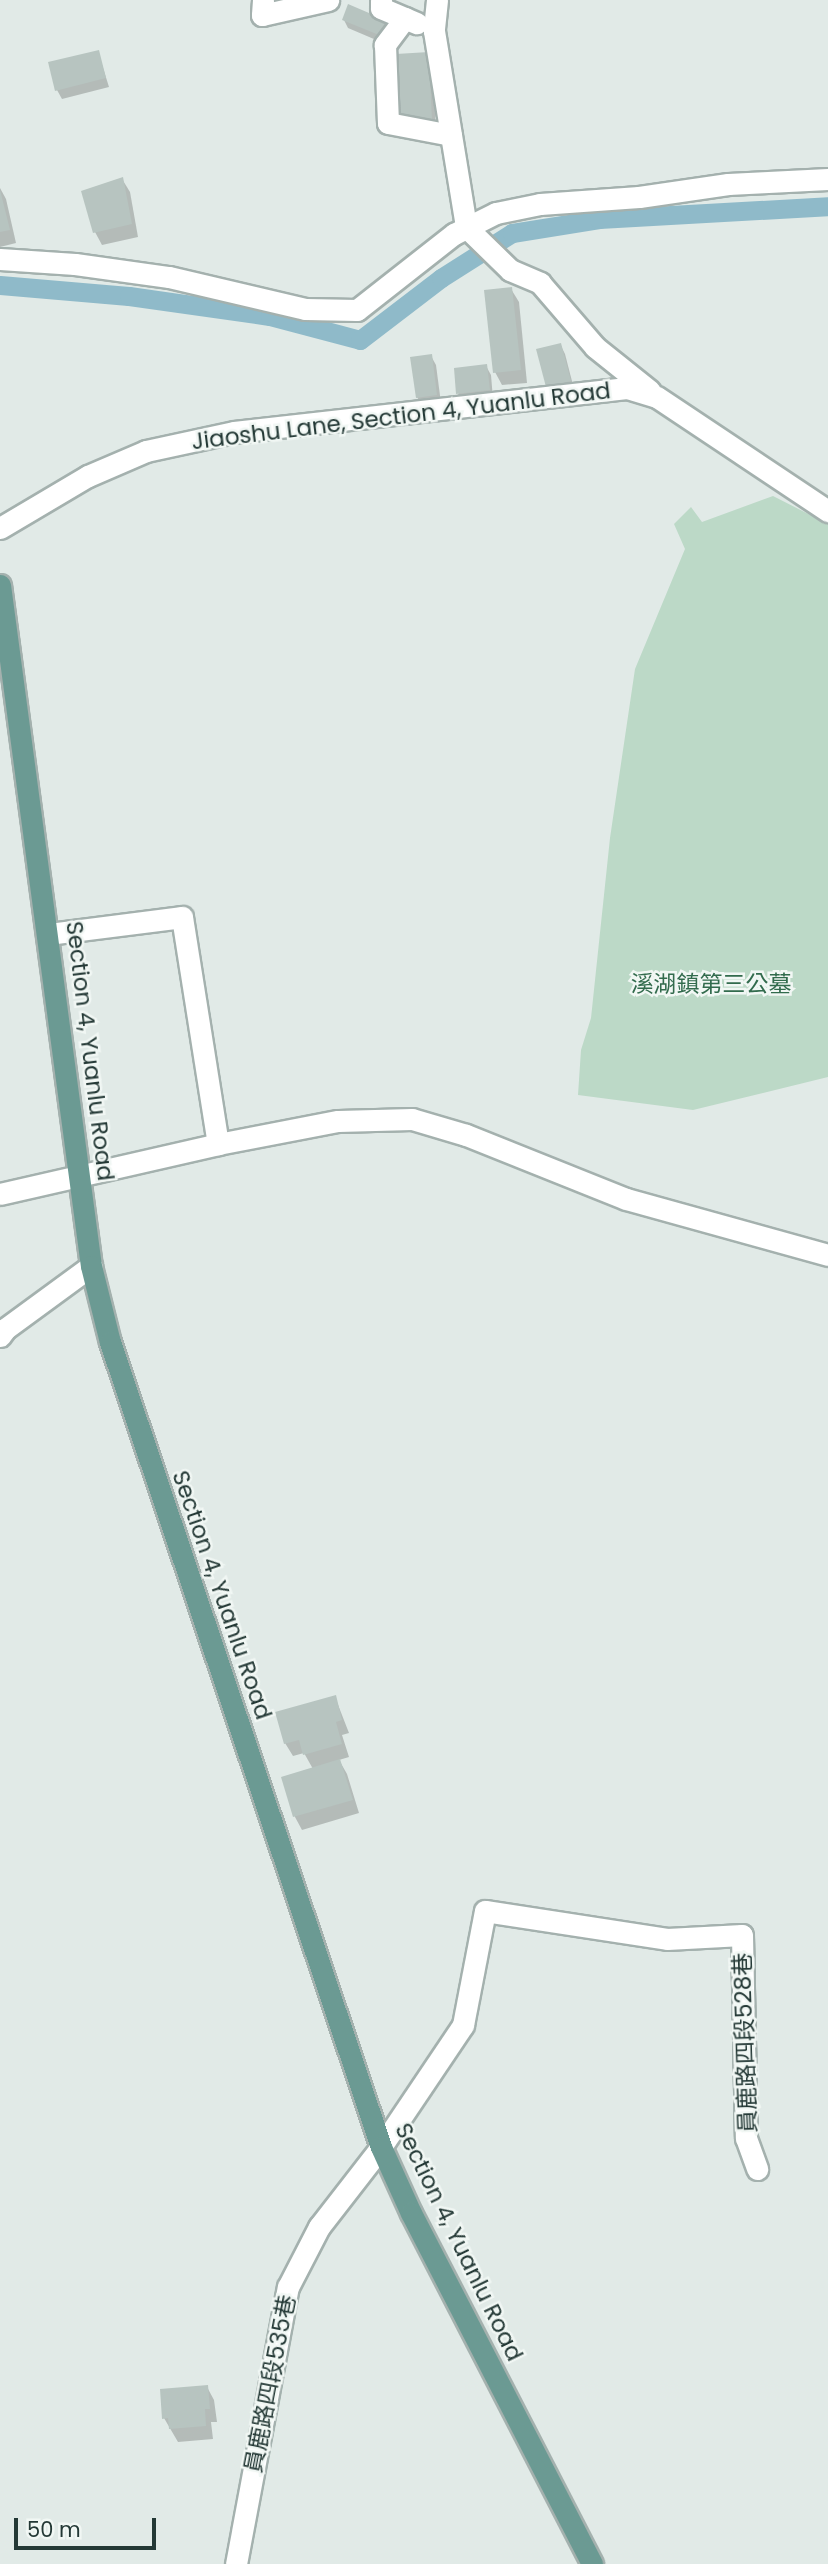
<!DOCTYPE html>
<meta charset="utf-8">
<style>
body{margin:0}
#map{position:relative;width:828px;height:2564px;overflow:hidden;background:#e1eae7;font-family:Poppins,"Noto Sans TC",sans-serif}
div>[style]{position:absolute}
[style*='--x']{left:calc(var(--x)*1px);top:calc(var(--y)*1px);width:calc(var(--w)*1px);rotate:calc(var(--a)*1deg)}
.green>*{inset:0;background:#bcd9c7}
.shadow>*{inset:0;background:#0003}
.canal>*{height:19px;margin:-9.5px;padding:0 9.5px;transform-origin:9.5px;border-radius:9.5px;background:#8fbac9}
.building>*{inset:0;background:#b7c4c0}
.roads{filter:drop-shadow(2px 0 #a4b1ae) drop-shadow(-2px 0 #a4b1ae) drop-shadow(0 2px #a4b1ae) drop-shadow(0 -2px #a4b1ae)}
.minor>*{height:21px;margin:-10.5px;padding:0 10.5px;transform-origin:10.5px;border-radius:10.5px;background:#fff}
.major>*{height:21px;margin:-10.5px;padding:0 10.5px;transform-origin:10.5px;border-radius:10.5px;background:#6b9a93}
span{translate:-50% -50%;white-space:nowrap;text-align:center;line-height:1.15;-webkit-text-stroke:5px #f1f7f4;paint-order:stroke}
.street-label{font-size:23px;color:#233835}
.park-label{font-size:23px;color:#326b4d}
.scale{position:absolute;left:14px;top:2518px;width:142px;height:32px;box-sizing:border-box;border:4px solid #233835;border-top:0;padding-left:9px;font-size:21px;line-height:24px;white-space:nowrap;color:#233835;-webkit-text-stroke:5px #f1f7f4;paint-order:stroke}
</style>
<div id="map">
<div class="green">
<i style="clip-path:polygon(773px 496px,828px 524px,828px 1077px,693px 1110px,578px 1095px,581px 1050px,591px 1018px,610px 838px,635px 669px,685px 549px,674px 524px,691px 507px,702px 522px)"></i>
</div>
<div class="shadow">
<i style="clip-path:polygon(344px 20px,389px 23px,388px 45px,348px 28px)"></i>
<i style="clip-path:polygon(98px 52px,109px 87px,62px 99px,57px 90px)"></i>
<i style="clip-path:polygon(432px 63px,436px 130px,406px 131px)"></i>
<i style="clip-path:polygon(122px 179px,130px 192px,138px 237px,102px 245px,95px 232px)"></i>
<i style="clip-path:polygon(0 188px,6px 199px,16px 243px,0 247px)"></i>
<i style="clip-path:polygon(511px 289px,519px 302px,527px 383px,502px 385px,495px 372px)"></i>
<i style="clip-path:polygon(561px 346px,565px 354px,574px 389px,547px 386px)"></i>
<i style="clip-path:polygon(431px 356px,436px 365px,441px 403px,422px 406px,417px 397px)"></i>
<i style="clip-path:polygon(486px 366px,491px 375px,493px 399px,463px 402px,458px 394px)"></i>
<i style="clip-path:polygon(335px 1697px,349px 1733px,342px 1735px,349px 1757px,339px 1760px,347px 1774px,359px 1813px,302px 1830px,295px 1817px,283px 1778px,313px 1769px,304px 1753px,293px 1756px,285px 1743px)"></i>
<i style="clip-path:polygon(207px 2387px,214px 2400px,217px 2422px,211px 2422px,213px 2439px,178px 2442px,164px 2418px)"></i>
</div>
<div class="canal">
<i style="--x:0;--y:285;--w:129;--a:4.9"></i>
<i style="--x:129;--y:296;--w:142;--a:8.1"></i>
<i style="--x:270;--y:316;--w:93;--a:14.9"></i>
<i style="--x:360;--y:340;--w:102;--a:-37.4"></i>
<i style="--x:441;--y:278;--w:84;--a:-32.4"></i>
<i style="--x:512;--y:233;--w:88;--a:-9.1"></i>
<i style="--x:599;--y:219;--w:229;--a:-3.2"></i>
</div>
<div class="building">
<i style="clip-path:polygon(348px 4px,390px 22px,384px 37px,342px 20px)"></i>
<i style="clip-path:polygon(99px 50px,106px 78px,55px 91px,48px 62px)"></i>
<i style="clip-path:polygon(429px 52px,432px 121px,399px 123px,396px 54px)"></i>
<i style="clip-path:polygon(123px 177px,132px 224px,93px 233px,81px 191px)"></i>
<i style="clip-path:polygon(0 190px,10px 230px,0 232px)"></i>
<i style="clip-path:polygon(512px 287px,521px 370px,493px 373px,484px 290px)"></i>
<i style="clip-path:polygon(561px 343px,571px 381px,546px 387px,536px 349px)"></i>
<i style="clip-path:polygon(432px 354px,437px 395px,416px 398px,410px 357px)"></i>
<i style="clip-path:polygon(487px 364px,490px 390px,456px 394px,454px 368px)"></i>
<i style="clip-path:polygon(336px 1695px,342px 1720px,336px 1722px,342px 1744px,303px 1755px,299px 1740px,284px 1744px,275px 1712px)"></i>
<i style="clip-path:polygon(340px 1759px,353px 1800px,293px 1817px,281px 1777px)"></i>
<i style="clip-path:polygon(208px 2385px,210px 2409px,205px 2409px,206px 2426px,169px 2429px,168px 2418px,162px 2419px,160px 2389px)"></i>
</div>
<div class="roads">
<div class="minor">
<i style="--x:263;--y:0;--w:15;--a:94"></i>
<i style="--x:262;--y:15;--w:68;--a:-12.8"></i>
<i style="--x:381;--y:0;--w:8;--a:90"></i>
<i style="--x:381;--y:8;--w:39;--a:23"></i>
<i style="--x:437;--y:0;--w:31;--a:96"></i>
<i style="--x:434;--y:31;--w:199;--a:80.7"></i>
<i style="--x:466;--y:227;--w:62;--a:44.3"></i>
<i style="--x:510;--y:270;--w:33;--a:23"></i>
<i style="--x:540;--y:283;--w:84;--a:49.3"></i>
<i style="--x:595;--y:347;--w:70;--a:38.7"></i>
<i style="--x:405;--y:18;--w:34;--a:127"></i>
<i style="--x:385;--y:45;--w:78;--a:87.8"></i>
<i style="--x:388;--y:123;--w:64;--a:10.8"></i>
<i style="--x:0;--y:259;--w:75;--a:3.8"></i>
<i style="--x:75;--y:264;--w:95;--a:7.9"></i>
<i style="--x:169;--y:277;--w:140;--a:13.2"></i>
<i style="--x:305;--y:309;--w:52;--a:1.1"></i>
<i style="--x:357;--y:310;--w:123;--a:-38.1"></i>
<i style="--x:454;--y:234;--w:47;--a:-26.6"></i>
<i style="--x:496;--y:213;--w:45;--a:-11.6"></i>
<i style="--x:540;--y:204;--w:99;--a:-4"></i>
<i style="--x:639;--y:197;--w:90;--a:-8.3"></i>
<i style="--x:728;--y:184;--w:100;--a:-2.9"></i>
<i style="--x:0;--y:528;--w:102;--a:-30.6"></i>
<i style="--x:88;--y:476;--w:63;--a:-23.3"></i>
<i style="--x:146;--y:451;--w:90;--a:-12.2"></i>
<i style="--x:234;--y:432;--w:395;--a:-6.4"></i>
<i style="--x:627;--y:388;--w:31;--a:17"></i>
<i style="--x:657;--y:397;--w:206;--a:33.7"></i>
<i style="--x:48;--y:934;--w:135;--a:-7.2"></i>
<i style="--x:182;--y:917;--w:230;--a:81"></i>
<i style="--x:0;--y:1194;--w:224;--a:-12.9"></i>
<i style="--x:218;--y:1144;--w:122;--a:-10.9"></i>
<i style="--x:338;--y:1121;--w:74;--a:-1.5"></i>
<i style="--x:412;--y:1119;--w:56;--a:16.5"></i>
<i style="--x:466;--y:1135;--w:172;--a:21.8"></i>
<i style="--x:626;--y:1199;--w:210;--a:15.5"></i>
<i style="--x:0;--y:1336;--w:9;--a:-54"></i>
<i style="--x:5;--y:1329;--w:107;--a:-36.2"></i>
<i style="--x:236;--y:2564;--w:282;--a:-79.4"></i>
<i style="--x:288;--y:2287;--w:68;--a:-62.7"></i>
<i style="--x:319;--y:2227;--w:101;--a:-52.2"></i>
<i style="--x:381;--y:2147;--w:147;--a:-56.1"></i>
<i style="--x:463;--y:2025;--w:116;--a:-79.1"></i>
<i style="--x:485;--y:1911;--w:184;--a:8.7"></i>
<i style="--x:667;--y:1939;--w:75;--a:-3.1"></i>
<i style="--x:742;--y:1935;--w:203;--a:88.9"></i>
<i style="--x:746;--y:2138;--w:33;--a:70"></i>
</div>
<div class="major">
<i style="--x:0;--y:585;--w:687;--a:82.39"></i>
<i style="--x:91;--y:1266;--w:78;--a:76"></i>
<i style="--x:110;--y:1342;--w:849;--a:71.39"></i>
<i style="--x:381;--y:2147;--w:72;--a:65.6"></i>
<i style="--x:411;--y:2213;--w:395;--a:62.7"></i>
</div>
</div>
<div class="street-label">
<span style="left:401px;top:416px;rotate:-7deg">Jiaoshu Lane, Section 4, Yuanlu Road</span>
<span style="left:90px;top:1051px;rotate:83deg">Section 4, Yuanlu Road</span>
<span style="left:222px;top:1595px;rotate:71deg">Section 4, Yuanlu Road</span>
<span style="left:745px;top:2043px;rotate:-92deg">員鹿路四段528巷</span>
<span style="left:459px;top:2242px;rotate:64deg">Section 4, Yuanlu Road</span>
<span style="left:270px;top:2384px;rotate:-79deg">員鹿路四段535巷</span>
</div>
<div class="park-label">
<span style="left:711px;top:984px">溪湖鎮第三公墓</span>
</div>
<div class="scale">50 m</div>
</div>
